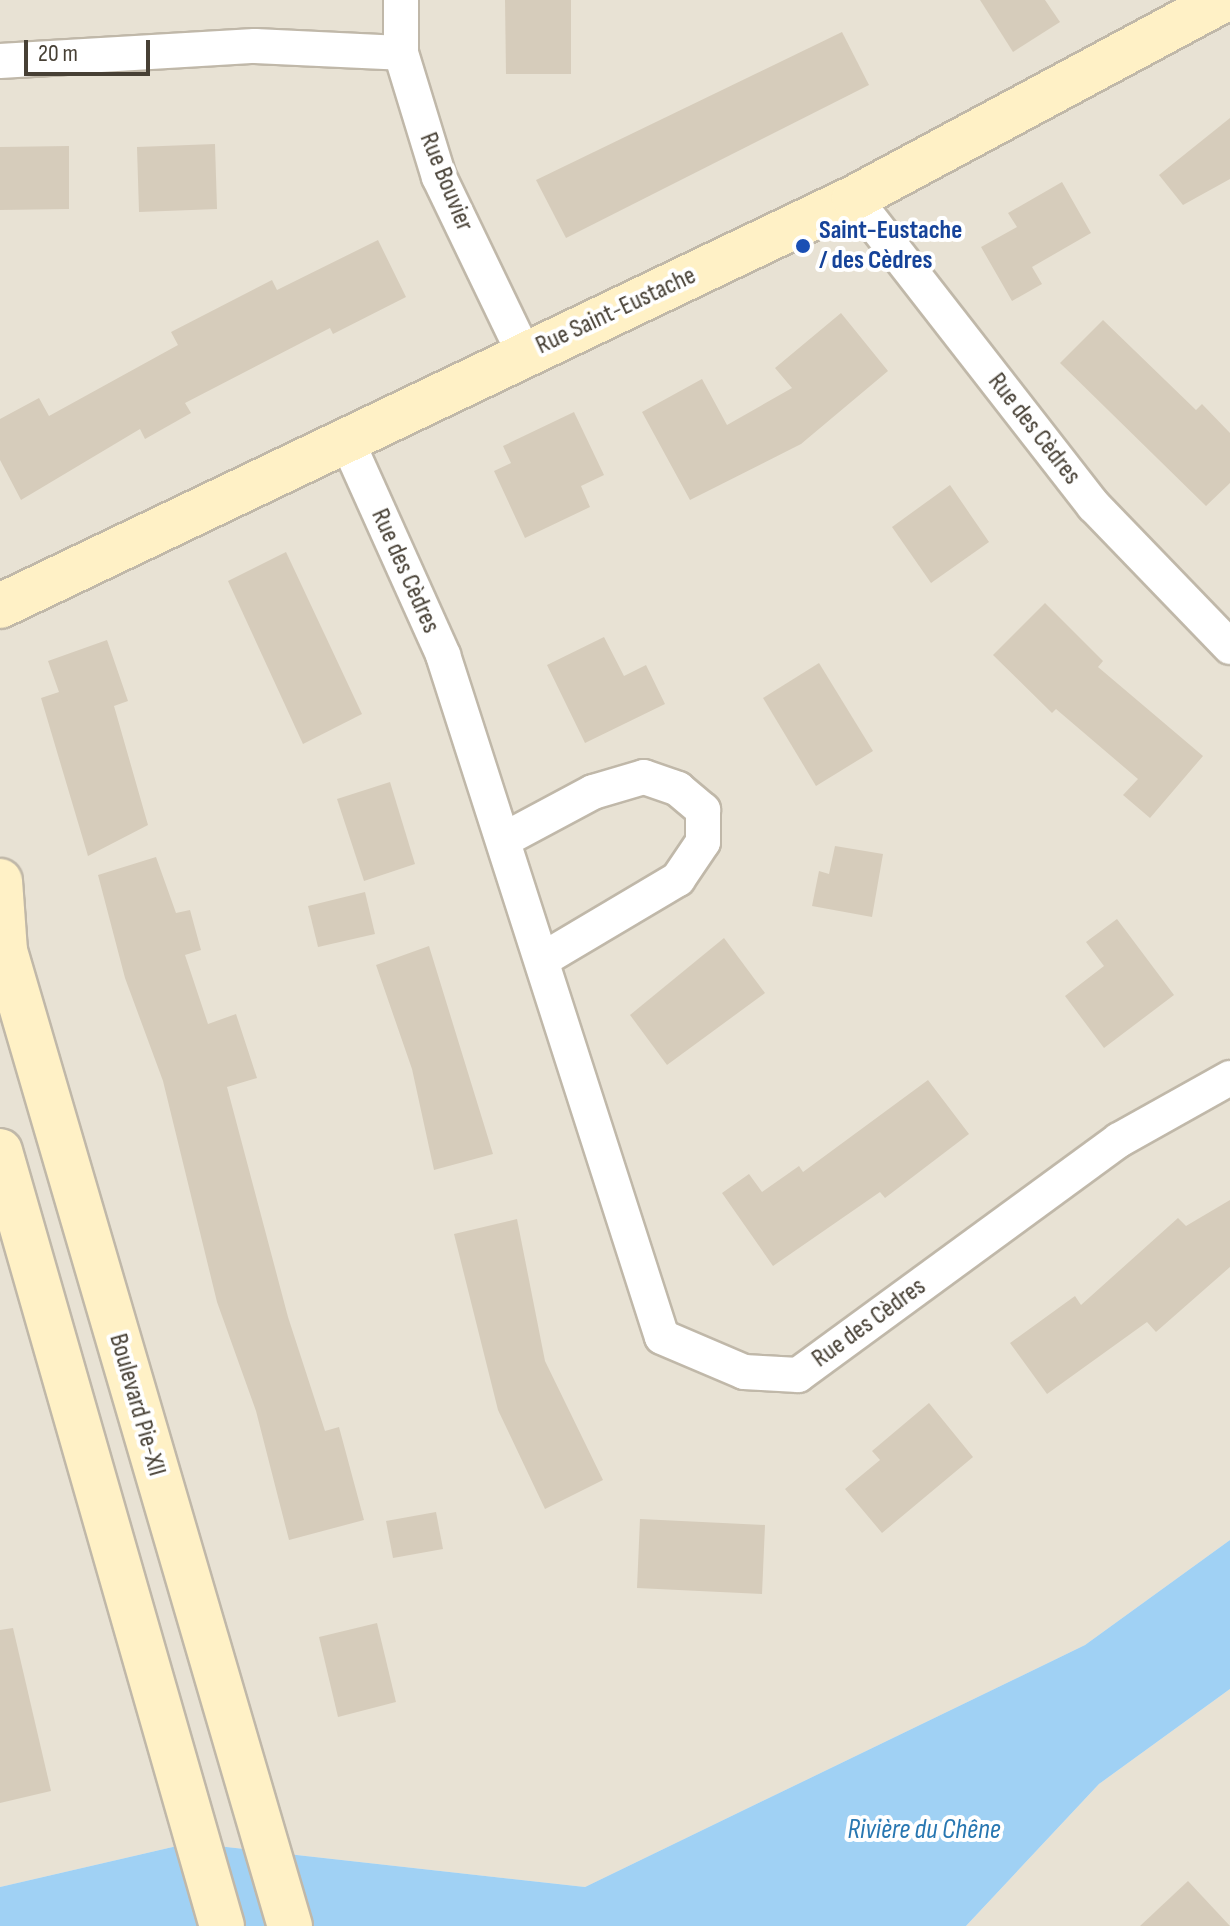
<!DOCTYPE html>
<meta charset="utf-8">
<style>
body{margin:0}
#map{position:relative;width:1230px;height:1926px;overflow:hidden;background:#f4f0e7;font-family:"Sofia Sans Condensed",sans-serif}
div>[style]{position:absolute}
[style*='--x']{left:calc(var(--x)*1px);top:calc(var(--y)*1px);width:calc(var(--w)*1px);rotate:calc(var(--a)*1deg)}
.residential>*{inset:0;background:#e8e2d4}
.water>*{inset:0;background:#a0d1f4}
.building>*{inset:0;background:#d6ccbb}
.roads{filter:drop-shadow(2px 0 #c0b8a9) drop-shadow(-2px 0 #c0b8a9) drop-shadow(0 2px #c0b8a9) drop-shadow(0 -2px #c0b8a9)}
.street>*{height:34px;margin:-17px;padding:0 17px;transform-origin:17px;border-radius:17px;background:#fff}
.secondary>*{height:44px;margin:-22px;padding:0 22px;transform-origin:22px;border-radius:22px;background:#fff1c6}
.dots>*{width:22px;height:22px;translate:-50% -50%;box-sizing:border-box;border:4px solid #fff;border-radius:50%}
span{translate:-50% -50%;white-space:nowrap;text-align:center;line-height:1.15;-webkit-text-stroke:8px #fff;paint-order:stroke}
.street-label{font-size:26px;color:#474035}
.transit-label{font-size:26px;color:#164399;font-weight:700}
.left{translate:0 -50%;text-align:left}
.water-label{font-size:28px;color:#2877b1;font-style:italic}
.scale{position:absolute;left:24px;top:40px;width:126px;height:36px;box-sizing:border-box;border:4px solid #474035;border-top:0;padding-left:10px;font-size:24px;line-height:28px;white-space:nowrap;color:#474035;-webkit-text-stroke:6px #fff;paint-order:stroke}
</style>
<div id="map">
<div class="residential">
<i style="clip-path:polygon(0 0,1230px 0,1230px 1540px,1085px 1645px,585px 1887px,190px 1843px,0 1887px)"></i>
<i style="clip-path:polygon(1230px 1689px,1230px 1926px,966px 1926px,1099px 1784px)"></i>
</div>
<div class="water">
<i style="clip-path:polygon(1230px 1540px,1230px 1689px,1099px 1784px,966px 1926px,0 1926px,0 1887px,190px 1843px,585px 1887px,1085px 1645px)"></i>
</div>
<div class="building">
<i style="clip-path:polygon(505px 0,571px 0,571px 74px,506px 74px)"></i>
<i style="clip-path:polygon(980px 0,1045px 0,1060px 22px,1013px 52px)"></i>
<i style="clip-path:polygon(842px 32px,869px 85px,566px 238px,536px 180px)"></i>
<i style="clip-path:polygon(1230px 118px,1230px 179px,1183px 205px,1159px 175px)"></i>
<i style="clip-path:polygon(215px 144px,217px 209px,139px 212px,137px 147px)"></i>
<i style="clip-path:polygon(69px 146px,69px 209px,0 210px,0 147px)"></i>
<i style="clip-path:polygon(1062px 182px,1091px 233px,1032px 267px,1042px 284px,1012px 301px,981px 247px,1017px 227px,1008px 213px)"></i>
<i style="clip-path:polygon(378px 240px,406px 297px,333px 334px,330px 328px,185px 403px,191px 413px,145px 439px,140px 429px,21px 500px,0 460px,0 419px,39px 398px,49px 416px,178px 345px,171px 332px,272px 280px,277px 290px)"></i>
<i style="clip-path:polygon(841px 313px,888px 371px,801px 444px,690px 500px,642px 412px,702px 379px,727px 425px,792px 388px,775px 368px)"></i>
<i style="clip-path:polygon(1103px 320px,1196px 410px,1202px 404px,1230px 433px,1230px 483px,1206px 506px,1060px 363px)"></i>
<i style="clip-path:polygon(574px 412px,604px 475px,581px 486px,590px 507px,525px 538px,494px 471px,511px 463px,503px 446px)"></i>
<i style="clip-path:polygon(950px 485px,989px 542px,931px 583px,892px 527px)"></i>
<i style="clip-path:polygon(286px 552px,362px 714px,303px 744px,228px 581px)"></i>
<i style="clip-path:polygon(1045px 603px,1103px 661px,1098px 667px,1203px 756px,1150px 818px,1123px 795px,1138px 779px,1056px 709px,1052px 713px,993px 655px)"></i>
<i style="clip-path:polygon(604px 637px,624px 676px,646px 665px,665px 704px,585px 743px,547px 665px)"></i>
<i style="clip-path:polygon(107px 640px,128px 701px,114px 706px,148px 825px,88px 856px,41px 698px,59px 692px,48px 661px)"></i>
<i style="clip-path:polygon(819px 663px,873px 751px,816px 786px,763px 698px)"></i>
<i style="clip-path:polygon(390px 782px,415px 864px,364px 881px,337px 799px)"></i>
<i style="clip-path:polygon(835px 846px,883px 854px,872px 917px,812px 906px,819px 871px,829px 874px)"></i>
<i style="clip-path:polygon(156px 857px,176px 913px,190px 910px,201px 950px,185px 955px,208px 1024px,236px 1014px,257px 1078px,227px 1087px,288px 1317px,325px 1431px,339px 1427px,364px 1520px,289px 1540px,256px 1411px,217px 1302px,163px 1081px,125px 978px,98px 875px)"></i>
<i style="clip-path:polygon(365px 892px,375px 934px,318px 947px,308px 906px)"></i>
<i style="clip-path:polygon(1117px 919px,1174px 995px,1104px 1048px,1065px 996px,1104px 966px,1086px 942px)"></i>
<i style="clip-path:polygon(724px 938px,765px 993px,667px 1065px,630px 1015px)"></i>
<i style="clip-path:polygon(429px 946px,493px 1154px,434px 1170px,412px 1069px,376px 965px)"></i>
<i style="clip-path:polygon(928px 1080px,969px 1134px,885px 1198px,880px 1192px,773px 1266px,722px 1193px,749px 1174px,762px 1192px,799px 1166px,803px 1172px)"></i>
<i style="clip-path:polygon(1230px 1200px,1230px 1267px,1156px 1332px,1147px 1322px,1047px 1394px,1010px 1343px,1075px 1296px,1081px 1305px,1178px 1218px,1186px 1226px)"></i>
<i style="clip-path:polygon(517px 1219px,545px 1361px,603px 1480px,545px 1509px,498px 1410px,454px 1234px)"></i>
<i style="clip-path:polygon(929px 1403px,973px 1457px,882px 1533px,845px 1489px,880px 1460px,872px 1451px)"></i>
<i style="clip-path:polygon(436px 1512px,443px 1549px,393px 1558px,386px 1521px)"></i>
<i style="clip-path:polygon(640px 1519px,765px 1525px,762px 1594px,637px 1588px)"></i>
<i style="clip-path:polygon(377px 1623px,396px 1702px,338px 1717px,319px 1637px)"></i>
<i style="clip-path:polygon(13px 1628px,51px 1791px,0 1803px,0 1630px)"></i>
<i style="clip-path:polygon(1188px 1881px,1230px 1926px,1140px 1926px)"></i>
</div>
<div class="roads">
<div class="street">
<i style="--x:401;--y:0;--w:53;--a:90"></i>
<i style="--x:401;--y:53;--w:130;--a:73"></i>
<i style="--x:439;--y:177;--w:196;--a:64.3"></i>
<i style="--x:0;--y:61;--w:255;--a:-3.4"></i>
<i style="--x:255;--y:46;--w:146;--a:2.7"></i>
<i style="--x:854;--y:198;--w:390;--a:52.1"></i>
<i style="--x:1094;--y:506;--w:196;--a:46"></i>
<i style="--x:347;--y:441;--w:235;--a:65.8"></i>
<i style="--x:443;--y:655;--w:716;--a:72.2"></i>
<i style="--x:662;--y:1337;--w:89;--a:23.1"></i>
<i style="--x:744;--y:1372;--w:54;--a:3.2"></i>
<i style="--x:798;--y:1375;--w:398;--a:-36.2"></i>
<i style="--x:1119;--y:1140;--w:127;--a:-29.2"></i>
<i style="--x:507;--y:838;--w:98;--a:-28.1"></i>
<i style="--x:593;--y:792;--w:53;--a:-16.4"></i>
<i style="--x:644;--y:777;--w:36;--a:19"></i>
<i style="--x:678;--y:789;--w:33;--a:40"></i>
<i style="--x:703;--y:810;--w:32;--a:90"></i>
<i style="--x:703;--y:842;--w:45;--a:124"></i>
<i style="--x:678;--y:879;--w:157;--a:149.3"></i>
</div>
<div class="secondary">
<i style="--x:0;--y:606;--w:946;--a:-25.54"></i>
<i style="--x:854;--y:198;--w:419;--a:-28.2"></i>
<i style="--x:0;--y:881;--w:70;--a:85.9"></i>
<i style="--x:5;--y:951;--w:1016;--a:73.71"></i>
<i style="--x:0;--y:1151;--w:806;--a:74.02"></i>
</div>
</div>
<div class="dots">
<i style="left:803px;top:246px;background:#1a4fb4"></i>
</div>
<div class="street-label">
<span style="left:446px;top:182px;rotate:68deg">Rue Bouvier</span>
<span style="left:616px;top:311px;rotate:-25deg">Rue Saint-Eustache</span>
<span style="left:1034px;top:429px;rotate:52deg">Rue des Cèdres</span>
<span style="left:405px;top:571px;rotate:66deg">Rue des Cèdres</span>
<span style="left:869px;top:1323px;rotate:-36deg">Rue des Cèdres</span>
<span style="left:137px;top:1405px;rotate:74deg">Boulevard Pie-XII</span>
</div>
<div class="transit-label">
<span class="left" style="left:819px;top:246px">Saint-Eustache<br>/ des Cèdres</span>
</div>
<div class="water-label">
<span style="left:924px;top:1830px">Rivière du Chêne</span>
</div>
<div class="scale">20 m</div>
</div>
